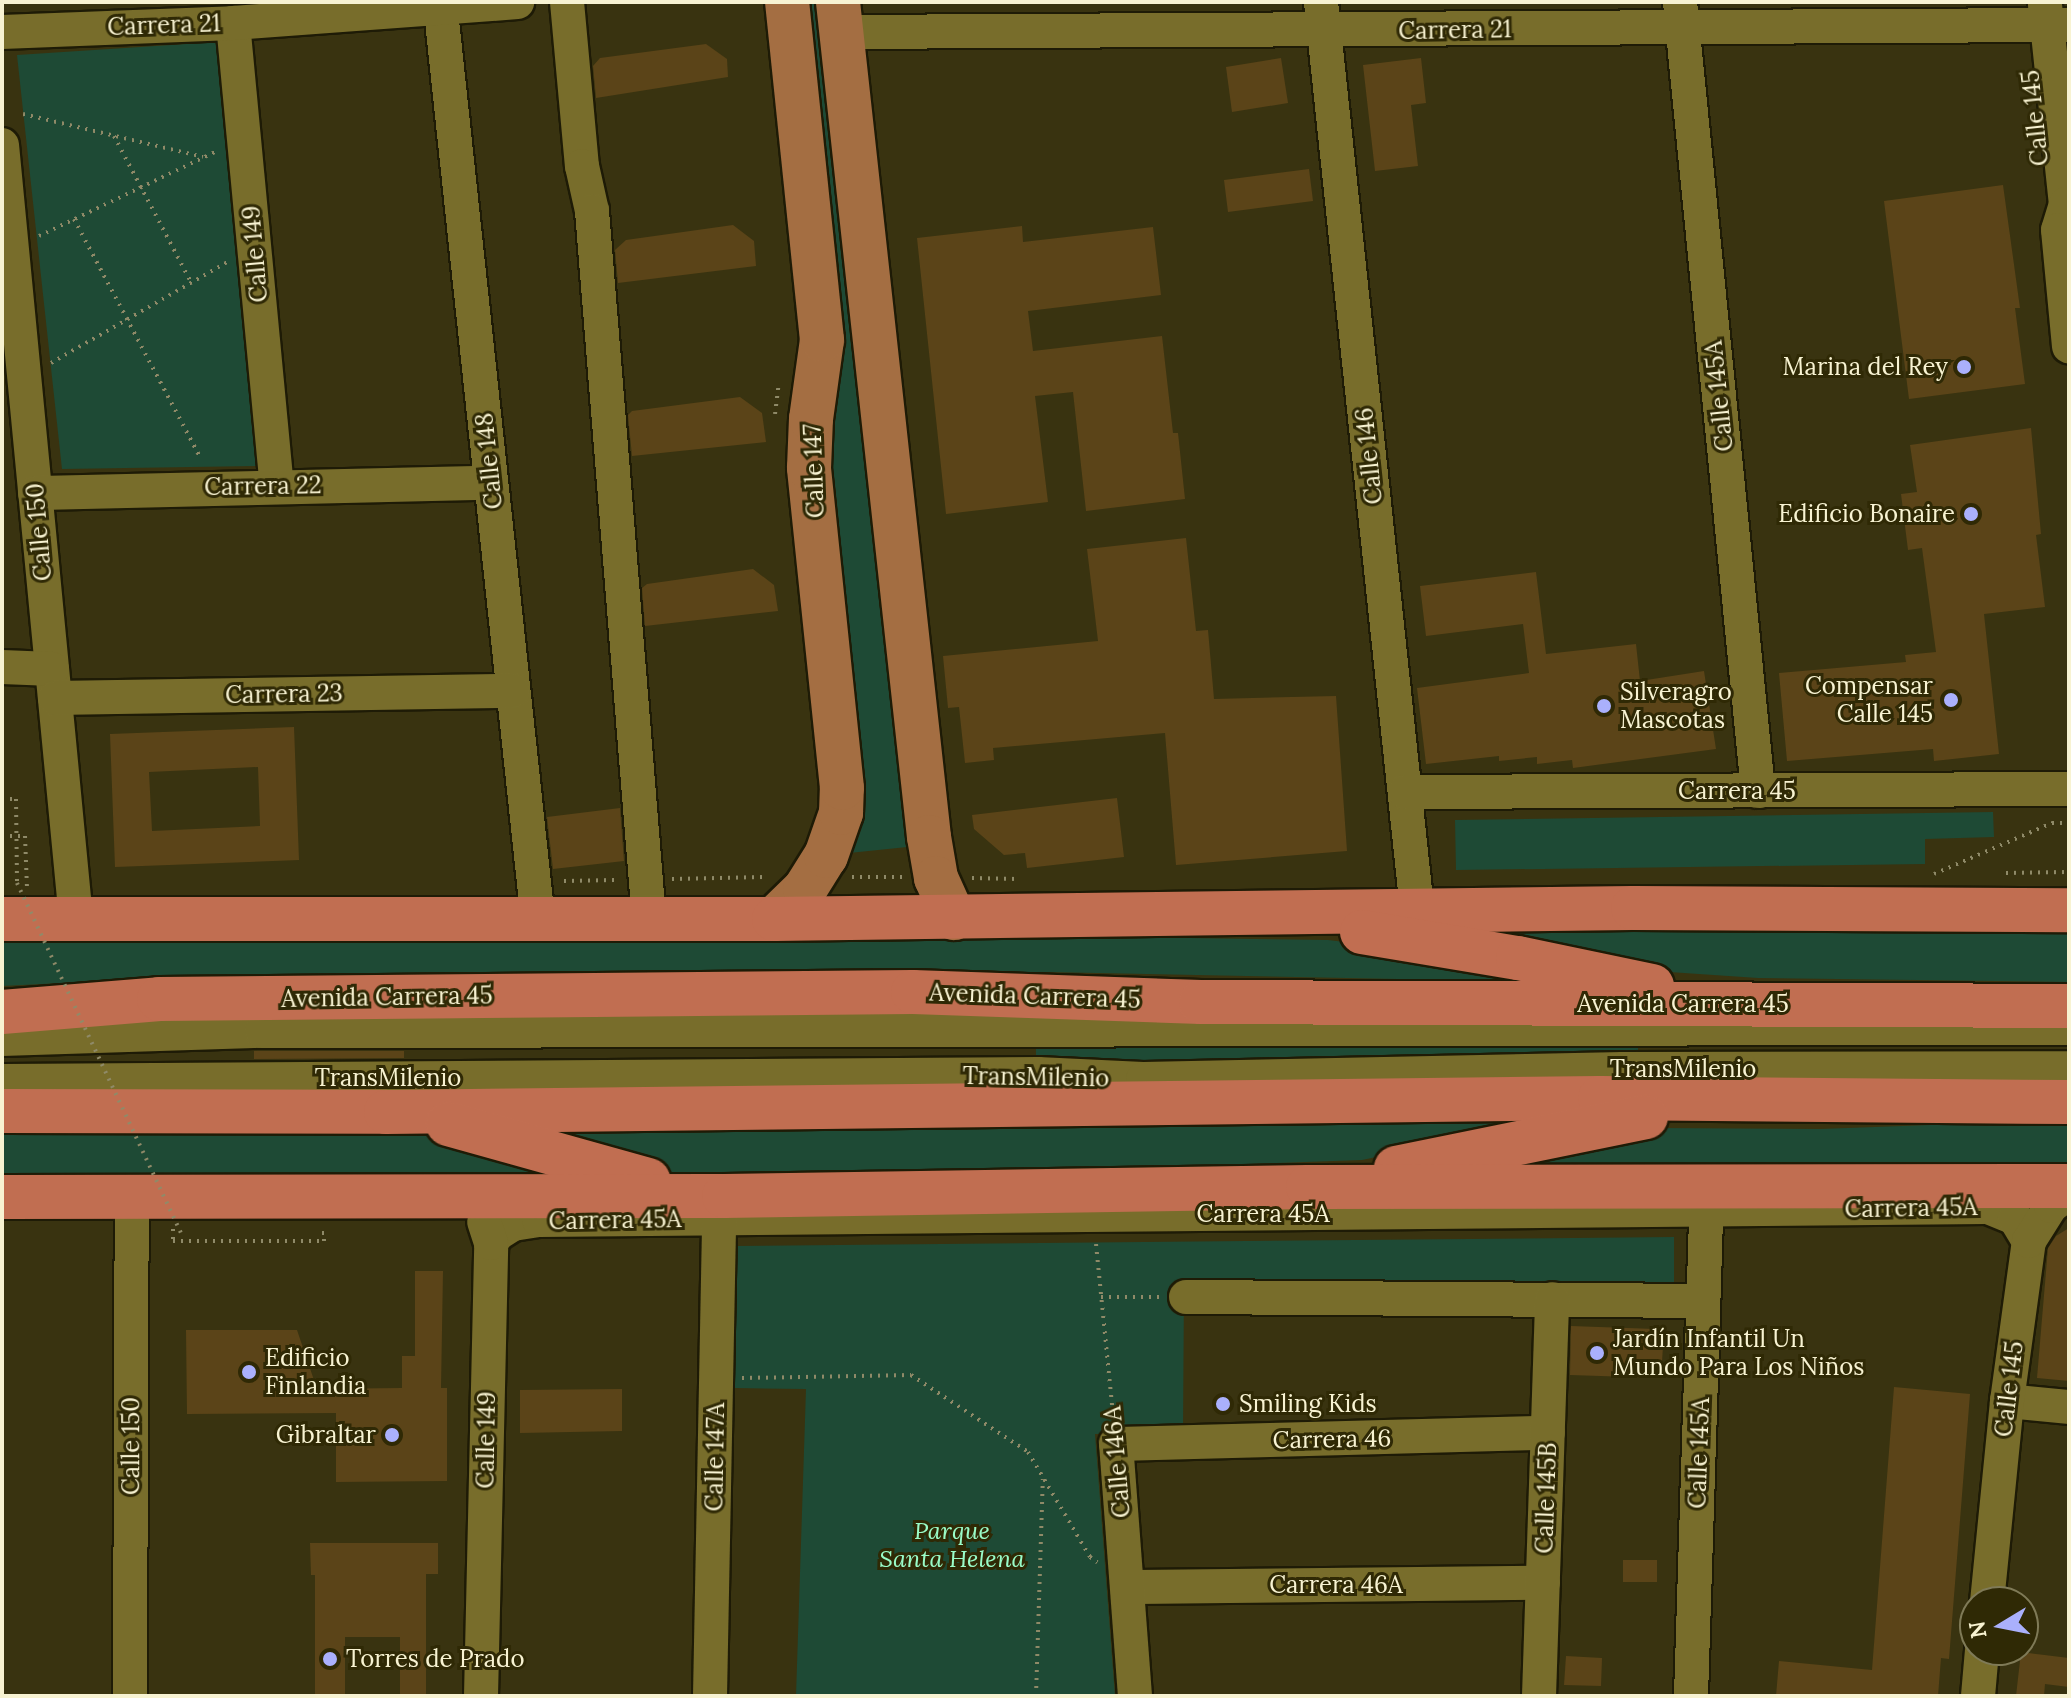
<!DOCTYPE html>
<meta charset="utf-8">
<style>
body{margin:0}
#map{position:relative;width:2071px;height:1698px;overflow:hidden;background:#393310;font-family:Lora,serif}
div>[style]{position:absolute}
[style*='--x']{left:calc(var(--x)*1px);top:calc(var(--y)*1px);width:calc(var(--w)*1px);rotate:calc(var(--a)*1deg)}
.green>*{inset:0;background:#1e4a35}
.building>*{inset:0;background:#5b4418}
.path>*{height:4px;margin-top:-2px;transform-origin:0;background:repeating-linear-gradient(90deg,#8f8a68 0 2px,transparent 0 8px)}
.roads{filter:drop-shadow(2px 0 #1e1b06) drop-shadow(-2px 0 #1e1b06) drop-shadow(0 2px #1e1b06) drop-shadow(0 -2px #1e1b06)}
.minor>*{height:34px;margin:-17px;padding:0 17px;transform-origin:17px;border-radius:17px;background:#786d2b}
.major>*{height:44px;margin:-22px;padding:0 22px;transform-origin:22px;border-radius:22px;background:#a46e42}
.highway>*{height:44px;margin:-22px;padding:0 22px;transform-origin:22px;border-radius:22px;background:#c16e51}
.path-bridge>*{height:4px;margin-top:-2px;transform-origin:0;background:repeating-linear-gradient(90deg,#8f8a68 0 2px,transparent 0 8px)}
.dots>*{width:22px;height:22px;translate:-50% -50%;box-sizing:border-box;border:4px solid #2f2905;border-radius:50%}
span{translate:-50% -50%;white-space:nowrap;text-align:center;line-height:1.15;-webkit-text-stroke:6px #2f2905;paint-order:stroke}
.street-label{font-size:24px;color:#f8f3d2}
.poi-label{font-size:24px;color:#f8f3d2}
.right{translate:-100% -50%;text-align:right}
.left{translate:0 -50%;text-align:left}
.park-label{font-size:24px;color:#99fcc8;font-style:italic}
.frame{position:absolute;inset:0;border:4px solid #f8f3d2;pointer-events:none}
.north{position:absolute;left:1959px;top:1586px;width:80px;height:80px;box-sizing:border-box;background:#2f2905;border:2px solid #7f7a57;border-radius:50%;rotate:260deg;font-size:22px;font-weight:700;line-height:32px;text-align:center;color:#f8f3d2}
.north::after{content:'';display:block;margin:auto;width:28px;height:36px;background:#aab0fc;clip-path:polygon(50% 0,100% 100%,50% 72%,0 100%)}
</style>
<div id="map">
<div class="green">
<i style="clip-path:polygon(804px 2px,822px 2px,917px 846px,849px 853px,825px 480px)"></i>
<i style="clip-path:polygon(217px 42px,258px 466px,62px 469px,17px 55px)"></i>
<i style="clip-path:polygon(1993px 812px,1994px 837px,1925px 839px,1925px 864px,1456px 870px,1455px 820px)"></i>
<i style="clip-path:polygon(2069px 924px,2069px 982px,1758px 978px,1625px 969px,1460px 931px)"></i>
<i style="clip-path:polygon(1132px 926px,1190px 938px,1328px 940px,1437px 953px,1551px 982px,1047px 972px,788px 971px,163px 978px,2px 986px,2px 933px)"></i>
<i style="clip-path:polygon(1638px 1041px,1638px 1057px,1137px 1070px,1036px 1059px,1036px 1042px)"></i>
<i style="clip-path:polygon(1571px 1117px,1362px 1160px,708px 1183px,517px 1131px)"></i>
<i style="clip-path:polygon(2069px 1120px,2069px 1173px,1431px 1172px,1655px 1128px,1820px 1129px)"></i>
<i style="clip-path:polygon(2px 1125px,329px 1126px,439px 1135px,620px 1183px,2px 1183px)"></i>
<i style="clip-path:polygon(1674px 1237px,1674px 1288px,1184px 1285px,1183px 1433px,1095px 1434px,1115px 1696px,796px 1696px,806px 1389px,735px 1388px,735px 1246px)"></i>
</div>
<div class="building">
<i style="clip-path:polygon(706px 44px,727px 59px,728px 77px,596px 98px,593px 66px,600px 58px)"></i>
<i style="clip-path:polygon(1281px 58px,1288px 103px,1232px 112px,1226px 67px)"></i>
<i style="clip-path:polygon(1421px 58px,1426px 103px,1411px 105px,1418px 166px,1375px 171px,1363px 65px)"></i>
<i style="clip-path:polygon(1309px 169px,1313px 201px,1228px 212px,1224px 180px)"></i>
<i style="clip-path:polygon(2003px 185px,2020px 308px,2015px 308px,2025px 384px,1909px 399px,1884px 201px)"></i>
<i style="clip-path:polygon(733px 225px,754px 241px,756px 266px,618px 283px,615px 250px,626px 240px)"></i>
<i style="clip-path:polygon(1022px 226px,1023px 242px,1153px 227px,1161px 295px,1028px 311px,1033px 351px,1162px 336px,1173px 433px,1178px 433px,1185px 499px,1086px 511px,1073px 392px,1035px 396px,1048px 502px,946px 514px,917px 238px)"></i>
<i style="clip-path:polygon(740px 397px,762px 413px,766px 442px,632px 456px,628px 415px,632px 411px)"></i>
<i style="clip-path:polygon(2031px 428px,2041px 534px,2036px 535px,2045px 607px,1984px 614px,1999px 754px,1934px 761px,1933px 749px,1787px 761px,1779px 673px,1906px 662px,1905px 655px,1936px 652px,1922px 548px,1908px 550px,1901px 494px,1917px 492px,1910px 445px)"></i>
<i style="clip-path:polygon(1186px 538px,1196px 631px,1208px 630px,1214px 699px,1336px 696px,1347px 851px,1176px 865px,1165px 733px,993px 748px,994px 760px,965px 763px,959px 707px,948px 708px,943px 656px,1098px 641px,1087px 549px)"></i>
<i style="clip-path:polygon(753px 569px,774px 585px,778px 611px,645px 626px,642px 588px,647px 584px)"></i>
<i style="clip-path:polygon(1536px 572px,1546px 654px,1636px 644px,1640px 681px,1704px 671px,1716px 749px,1573px 768px,1572px 760px,1537px 764px,1537px 757px,1499px 761px,1499px 756px,1426px 764px,1417px 688px,1529px 673px,1523px 624px,1426px 636px,1420px 586px)"></i>
<i style="clip-path:polygon(evenodd,294px 727px,299px 860px,115px 867px,110px 734px,294px 727px,258px 767px,260px 826px,152px 831px,149px 772px,258px 767px)"></i>
<i style="clip-path:polygon(1117px 798px,1124px 857px,1027px 868px,1025px 853px,1004px 855px,974px 829px,972px 815px)"></i>
<i style="clip-path:polygon(620px 808px,624px 861px,553px 869px,547px 817px)"></i>
<i style="clip-path:polygon(254px 1051px,404px 1051px,404px 1058px,254px 1059px)"></i>
<i style="clip-path:polygon(2069px 1228px,2069px 1381px,2037px 1378px,2048px 1248px,2056px 1236px)"></i>
<i style="clip-path:polygon(415px 1271px,443px 1271px,441px 1388px,447px 1388px,447px 1481px,336px 1482px,336px 1413px,187px 1414px,186px 1330px,297px 1330px,317px 1389px,402px 1388px,402px 1356px,415px 1356px)"></i>
<i style="clip-path:polygon(1571px 1326px,1655px 1329px,1663px 1346px,1661px 1378px,1570px 1375px)"></i>
<i style="clip-path:polygon(1894px 1387px,1970px 1394px,1949px 1659px,1941px 1658px,1938px 1696px,1776px 1696px,1779px 1661px,1872px 1670px)"></i>
<i style="clip-path:polygon(622px 1389px,622px 1431px,520px 1433px,520px 1390px)"></i>
<i style="clip-path:polygon(310px 1543px,438px 1543px,438px 1574px,426px 1574px,426px 1696px,400px 1696px,400px 1637px,345px 1637px,345px 1696px,315px 1696px,315px 1575px,311px 1575px)"></i>
<i style="clip-path:polygon(1623px 1560px,1657px 1560px,1657px 1582px,1623px 1582px)"></i>
<i style="clip-path:polygon(2021px 1652px,2069px 1658px,2069px 1687px,2045px 1684px,2044px 1696px,2016px 1696px)"></i>
<i style="clip-path:polygon(1566px 1656px,1602px 1658px,1601px 1686px,1564px 1685px)"></i>
</div>
<div class="path">
<i style="--x:23;--y:114;--w:185;--a:13.4"></i>
<i style="--x:114;--y:136;--w:165;--a:62.2"></i>
<i style="--x:74;--y:219;--w:269;--a:62.1"></i>
<i style="--x:39;--y:236;--w:195;--a:-25.5"></i>
<i style="--x:51;--y:363;--w:203;--a:-29.8"></i>
<i style="--x:775;--y:414;--w:31;--a:-83"></i>
<i style="--x:2;--y:799;--w:14;--a:0"></i>
<i style="--x:2;--y:836;--w:23;--a:0"></i>
<i style="--x:25;--y:836;--w:51;--a:87.8"></i>
<i style="--x:2006;--y:873;--w:63;--a:-0.9"></i>
<i style="--x:1934;--y:874;--w:129;--a:-23.4"></i>
<i style="--x:2052;--y:823;--w:17;--a:0"></i>
<i style="--x:852;--y:877;--w:51;--a:0"></i>
<i style="--x:972;--y:878;--w:47;--a:1.2"></i>
<i style="--x:672;--y:879;--w:95;--a:-1.2"></i>
<i style="--x:564;--y:881;--w:51;--a:-1.1"></i>
<i style="--x:173;--y:1229;--w:12;--a:90"></i>
<i style="--x:173;--y:1241;--w:151;--a:0"></i>
<i style="--x:324;--y:1241;--w:8;--a:-90"></i>
<i style="--x:324;--y:1233;--w:5;--a:180"></i>
<i style="--x:1096;--y:1244;--w:171;--a:84.3"></i>
<i style="--x:1101;--y:1297;--w:59;--a:0"></i>
<i style="--x:742;--y:1378;--w:169;--a:-1"></i>
<i style="--x:911;--y:1375;--w:140;--a:33.3"></i>
<i style="--x:1028;--y:1452;--w:122;--a:59.4"></i>
<i style="--x:1090;--y:1557;--w:9;--a:36"></i>
<i style="--x:1036;--y:1696;--w:217;--a:-88.2"></i>
</div>
<div class="roads">
<div class="minor">
<i style="--x:440;--y:2;--w:923;--a:83.91"></i>
<i style="--x:567;--y:2;--w:165;--a:84.8"></i>
<i style="--x:582;--y:166;--w:46;--a:77.5"></i>
<i style="--x:592;--y:211;--w:711;--a:85.4"></i>
<i style="--x:1321;--y:2;--w:913;--a:83.96"></i>
<i style="--x:1680;--y:2;--w:793;--a:84.35"></i>
<i style="--x:2045;--y:5;--w:200;--a:84"></i>
<i style="--x:2066;--y:204;--w:27;--a:107"></i>
<i style="--x:2058;--y:230;--w:117;--a:84.6"></i>
<i style="--x:233;--y:23;--w:464;--a:84.6"></i>
<i style="--x:2;--y:32;--w:231;--a:-2.2"></i>
<i style="--x:233;--y:23;--w:285;--a:-4.2"></i>
<i style="--x:841;--y:32;--w:1228;--a:-0.33"></i>
<i style="--x:2;--y:145;--w:778;--a:84.54"></i>
<i style="--x:35;--y:493;--w:456;--a:-1.3"></i>
<i style="--x:2;--y:667;--w:50;--a:2.3"></i>
<i style="--x:55;--y:698;--w:458;--a:-0.9"></i>
<i style="--x:1405;--y:792;--w:664;--a:-0.26"></i>
<i style="--x:2;--y:1039;--w:260;--a:-1.8"></i>
<i style="--x:262;--y:1031;--w:1807;--a:-0.1"></i>
<i style="--x:2;--y:1081;--w:1036;--a:-0.39"></i>
<i style="--x:1038;--y:1074;--w:105;--a:2.7"></i>
<i style="--x:1143;--y:1079;--w:480;--a:-1.2"></i>
<i style="--x:1623;--y:1069;--w:446;--a:-0.1"></i>
<i style="--x:491;--y:1243;--w:11;--a:-56"></i>
<i style="--x:497;--y:1234;--w:19;--a:-32"></i>
<i style="--x:513;--y:1224;--w:26;--a:-9"></i>
<i style="--x:539;--y:1220;--w:1449;--a:-0.51"></i>
<i style="--x:1988;--y:1207;--w:29;--a:22"></i>
<i style="--x:2015;--y:1218;--w:27;--a:59"></i>
<i style="--x:1186;--y:1297;--w:517;--a:0.44"></i>
<i style="--x:2007;--y:1401;--w:62;--a:5.5"></i>
<i style="--x:1129;--y:1587;--w:414;--a:-0.6"></i>
<i style="--x:1987;--y:1602;--w:202;--a:-84.3"></i>
<i style="--x:2007;--y:1401;--w:162;--a:-82.2"></i>
<i style="--x:2029;--y:1241;--w:41;--a:-57.8"></i>
<i style="--x:2051;--y:1206;--w:22;--a:-36"></i>
<i style="--x:130;--y:1696;--w:499;--a:-89.8"></i>
<i style="--x:481;--y:1696;--w:453;--a:-88.7"></i>
<i style="--x:491;--y:1243;--w:22;--a:-108"></i>
<i style="--x:710;--y:1696;--w:477;--a:-88.9"></i>
<i style="--x:1135;--y:1696;--w:253;--a:-94.3"></i>
<i style="--x:1116;--y:1444;--w:432;--a:-1.5"></i>
<i style="--x:1539;--y:1696;--w:397;--a:-88.1"></i>
<i style="--x:1691;--y:1696;--w:485;--a:-88.2"></i>
<i style="--x:1978;--y:1696;--w:46;--a:-85"></i>
</div>
<div class="major">
<i style="--x:838;--y:2;--w:840;--a:83.78"></i>
<i style="--x:929;--y:837;--w:42;--a:80.3"></i>
<i style="--x:936;--y:878;--w:44;--a:65.8"></i>
<i style="--x:774;--y:919;--w:43;--a:-44.1"></i>
<i style="--x:805;--y:889;--w:39;--a:-58"></i>
<i style="--x:826;--y:856;--w:46;--a:-70.8"></i>
<i style="--x:841;--y:813;--w:25;--a:-88"></i>
<i style="--x:842;--y:788;--w:322;--a:-95.9"></i>
<i style="--x:809;--y:468;--w:49;--a:-87.7"></i>
<i style="--x:811;--y:419;--w:80;--a:-82.1"></i>
<i style="--x:822;--y:340;--w:340;--a:-95.9"></i>
</div>
<div class="highway">
<i style="--x:2;--y:919;--w:772;--a:0"></i>
<i style="--x:774;--y:919;--w:859;--a:-0.73"></i>
<i style="--x:1633;--y:908;--w:436;--a:0.3"></i>
<i style="--x:1362;--y:932;--w:158;--a:9.5"></i>
<i style="--x:1518;--y:958;--w:137;--a:11.8"></i>
<i style="--x:2;--y:1012;--w:158;--a:-4.7"></i>
<i style="--x:159;--y:999;--w:754;--a:-0.53"></i>
<i style="--x:913;--y:992;--w:288;--a:2"></i>
<i style="--x:1201;--y:1002;--w:868;--a:0.26"></i>
<i style="--x:2;--y:1111;--w:384;--a:0.1"></i>
<i style="--x:386;--y:1112;--w:1214;--a:-0.66"></i>
<i style="--x:1600;--y:1098;--w:469;--a:0.5"></i>
<i style="--x:448;--y:1124;--w:208;--a:15.6"></i>
<i style="--x:1396;--y:1168;--w:255;--a:-11.5"></i>
<i style="--x:2;--y:1197;--w:722;--a:-0.08"></i>
<i style="--x:724;--y:1196;--w:584;--a:-0.88"></i>
<i style="--x:1308;--y:1187;--w:761;--a:-0.08"></i>
</div>
</div>
<div class="path-bridge">
<i style="--x:16;--y:799;--w:84;--a:89.3"></i>
<i style="--x:17;--y:883;--w:387;--a:64.9"></i>
<i style="--x:2069;--y:839;--w:34;--a:90"></i>
</div>
<div class="dots">
<i style="left:1964px;top:367px;background:#aab0fc"></i>
<i style="left:1971px;top:514px;background:#aab0fc"></i>
<i style="left:1951px;top:700px;background:#aab0fc"></i>
<i style="left:1604px;top:706px;background:#aab0fc"></i>
<i style="left:1597px;top:1353px;background:#aab0fc"></i>
<i style="left:249px;top:1372px;background:#aab0fc"></i>
<i style="left:1223px;top:1404px;background:#aab0fc"></i>
<i style="left:392px;top:1435px;background:#aab0fc"></i>
<i style="left:330px;top:1659px;background:#aab0fc"></i>
</div>
<div class="street-label">
<span style="left:164px;top:25px;rotate:-2deg">Carrera 21</span>
<span style="left:1455px;top:30px;rotate:-1deg">Carrera 21</span>
<span style="left:2035px;top:118px;rotate:-96deg">Calle 145</span>
<span style="left:255px;top:254px;rotate:-95deg">Calle 149</span>
<span style="left:1719px;top:396px;rotate:-96deg">Calle 145A</span>
<span style="left:1369px;top:456px;rotate:-96deg">Calle 146</span>
<span style="left:489px;top:461px;rotate:-96deg">Calle 148</span>
<span style="left:814px;top:471px;rotate:-92deg">Calle 147</span>
<span style="left:263px;top:486px;rotate:-1deg">Carrera 22</span>
<span style="left:39px;top:532px;rotate:-95deg">Calle 150</span>
<span style="left:284px;top:694px;rotate:-1deg">Carrera 23</span>
<span style="left:1737px;top:791px">Carrera 45</span>
<span style="left:1035px;top:996px;rotate:2deg">Avenida Carrera 45</span>
<span style="left:387px;top:997px;rotate:-1deg">Avenida Carrera 45</span>
<span style="left:1683px;top:1004px">Avenida Carrera 45</span>
<span style="left:1683px;top:1069px">TransMilenio</span>
<span style="left:1036px;top:1077px;rotate:1deg">TransMilenio</span>
<span style="left:388px;top:1078px">TransMilenio</span>
<span style="left:1911px;top:1208px;rotate:-1deg">Carrera 45A</span>
<span style="left:1263px;top:1214px">Carrera 45A</span>
<span style="left:615px;top:1220px;rotate:-1deg">Carrera 45A</span>
<span style="left:2009px;top:1389px;rotate:-83deg">Calle 145</span>
<span style="left:1332px;top:1439px;rotate:-1deg">Carrera 46</span>
<span style="left:486px;top:1440px;rotate:-89deg">Calle 149</span>
<span style="left:131px;top:1446px;rotate:-90deg">Calle 150</span>
<span style="left:1699px;top:1453px;rotate:-88deg">Calle 145A</span>
<span style="left:715px;top:1457px;rotate:-89deg">Calle 147A</span>
<span style="left:1117px;top:1462px;rotate:-95deg">Calle 146A</span>
<span style="left:1546px;top:1498px;rotate:-88deg">Calle 145B</span>
<span style="left:1336px;top:1585px">Carrera 46A</span>
</div>
<div class="poi-label">
<span class="right" style="left:1948px;top:367px">Marina del Rey</span>
<span class="right" style="left:1955px;top:514px">Edificio Bonaire</span>
<span class="right" style="left:1933px;top:700px">Compensar<br>Calle 145</span>
<span class="left" style="left:1620px;top:706px">Silveragro<br>Mascotas</span>
<span class="left" style="left:1613px;top:1353px">Jardín Infantil Un<br>Mundo Para Los Niños</span>
<span class="left" style="left:265px;top:1372px">Edificio<br>Finlandia</span>
<span class="left" style="left:1239px;top:1404px">Smiling Kids</span>
<span class="right" style="left:376px;top:1435px">Gibraltar</span>
<span class="left" style="left:346px;top:1659px">Torres de Prado</span>
</div>
<div class="park-label">
<span style="left:952px;top:1545px">Parque<br>Santa Helena</span>
</div>
<div class="frame"></div>
<div class="north">N</div>
</div>
